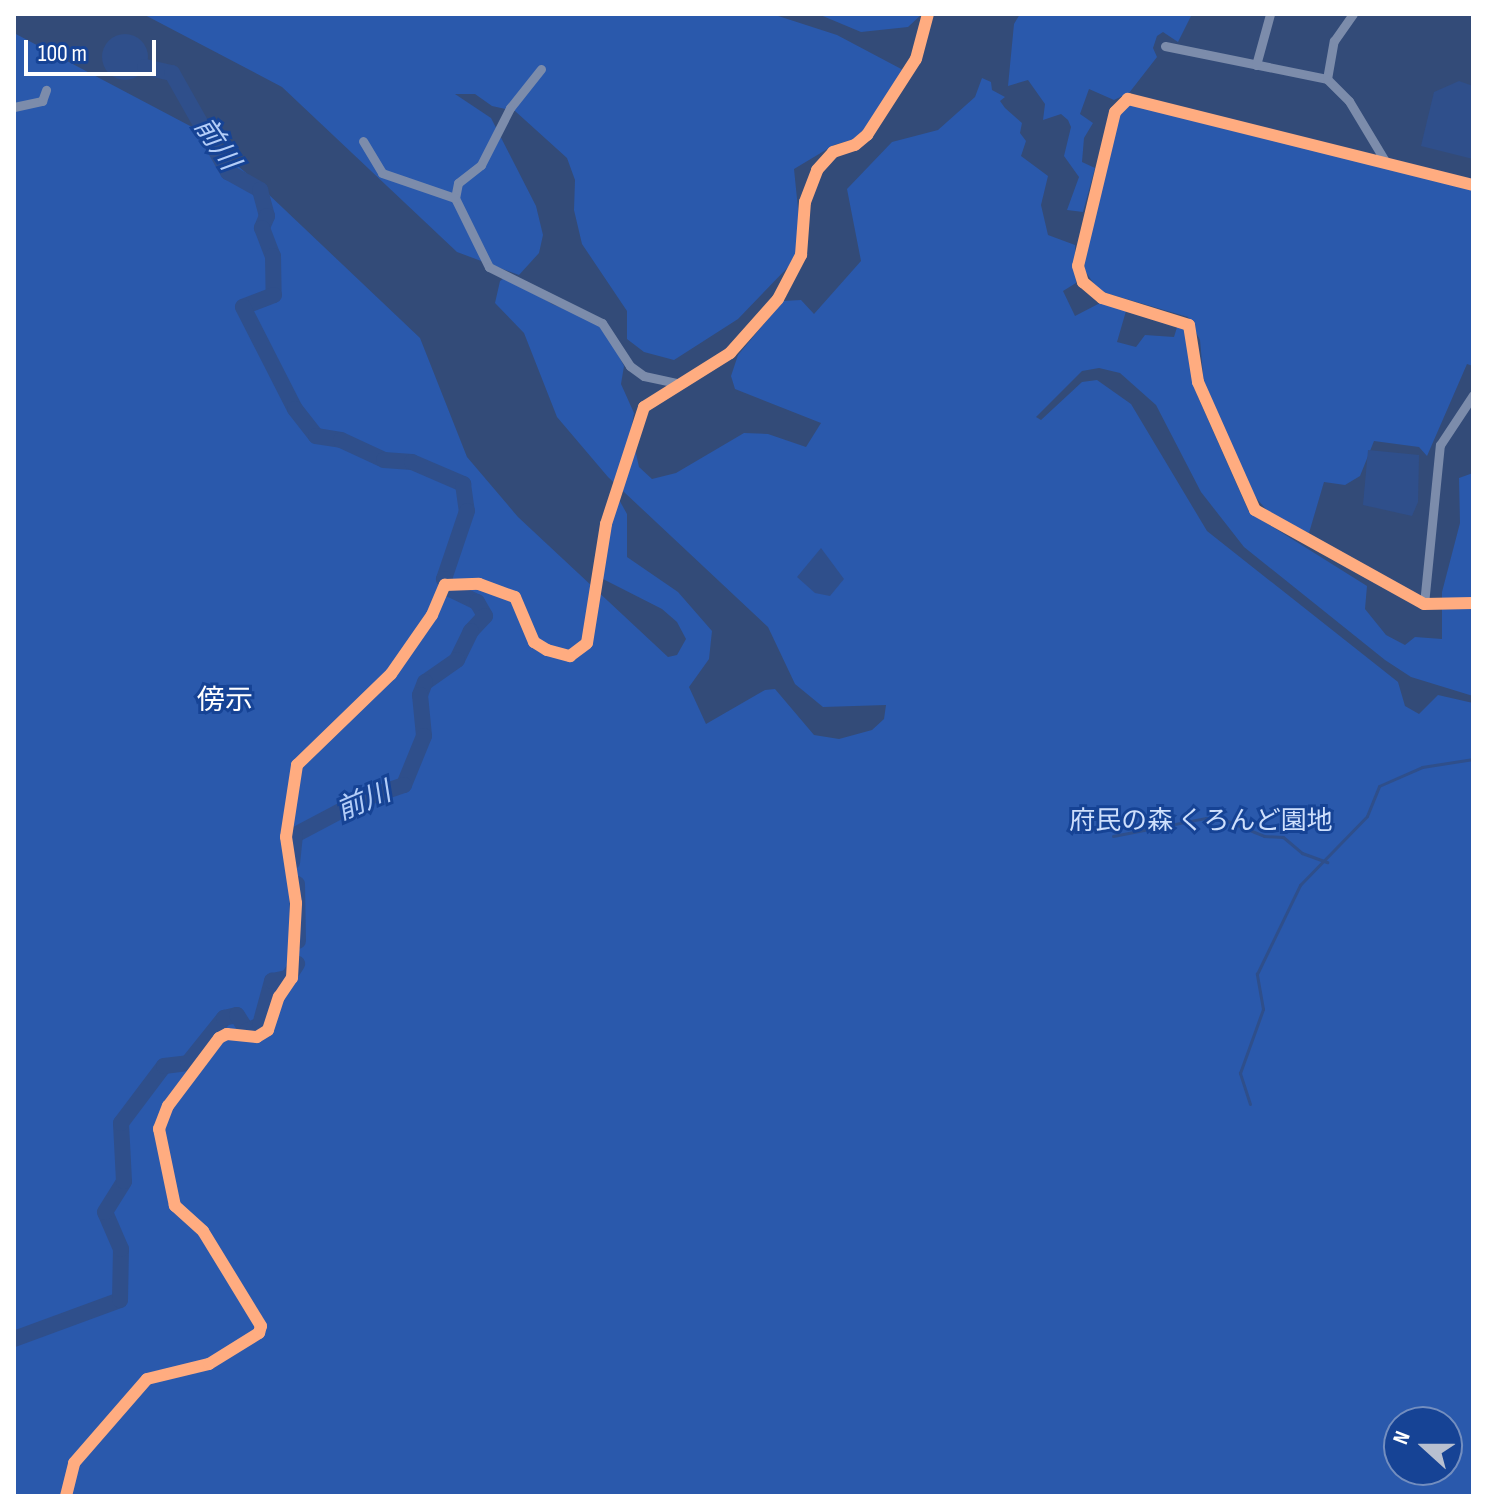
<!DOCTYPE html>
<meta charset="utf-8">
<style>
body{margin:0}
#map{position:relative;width:1487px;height:1510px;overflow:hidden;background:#334b78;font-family:"Sofia Sans Condensed","Noto Sans JP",sans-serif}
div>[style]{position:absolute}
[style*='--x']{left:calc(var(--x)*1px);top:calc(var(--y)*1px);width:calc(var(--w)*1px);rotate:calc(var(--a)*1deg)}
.green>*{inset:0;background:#2a59ac}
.water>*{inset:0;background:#2f4f8b}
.round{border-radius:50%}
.stream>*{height:3px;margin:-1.5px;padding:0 1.5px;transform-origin:1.5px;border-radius:1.5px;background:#2f4f8b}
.river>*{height:16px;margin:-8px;padding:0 8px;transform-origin:8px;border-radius:8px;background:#2f4f8b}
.minor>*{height:9px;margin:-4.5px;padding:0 4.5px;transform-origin:4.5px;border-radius:4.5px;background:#7c8cab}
.cycleway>*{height:12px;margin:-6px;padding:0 6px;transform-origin:6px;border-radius:6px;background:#ffac80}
span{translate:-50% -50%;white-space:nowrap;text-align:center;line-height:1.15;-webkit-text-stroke:6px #164395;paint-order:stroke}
.park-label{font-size:26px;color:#cedffc}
.water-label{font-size:28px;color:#b3cdf8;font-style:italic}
.neighbourhood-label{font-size:28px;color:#fff}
.frame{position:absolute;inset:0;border:16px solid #fff;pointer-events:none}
.north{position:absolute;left:1383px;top:1406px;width:80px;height:80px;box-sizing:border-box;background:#164395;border:2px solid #738ebf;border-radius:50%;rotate:291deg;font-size:22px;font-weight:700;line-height:32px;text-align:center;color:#fff}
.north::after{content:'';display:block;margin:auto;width:28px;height:36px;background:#b8c0d0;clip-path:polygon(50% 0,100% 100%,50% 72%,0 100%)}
.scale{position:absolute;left:24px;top:40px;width:132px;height:36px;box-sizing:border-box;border:4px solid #fff;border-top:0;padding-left:10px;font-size:24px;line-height:28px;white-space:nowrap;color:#fff;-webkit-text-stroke:6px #164395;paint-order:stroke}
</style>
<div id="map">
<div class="green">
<i style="clip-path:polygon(143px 14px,772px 14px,837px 35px,905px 71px,861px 137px,834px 145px,794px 169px,801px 238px,792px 263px,738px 319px,674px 360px,644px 352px,627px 339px,627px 311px,582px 244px,574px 210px,575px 180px,567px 158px,515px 111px,492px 106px,475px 94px,455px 94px,491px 118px,536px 206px,543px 235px,539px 253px,519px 275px,457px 252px,282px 87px)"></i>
<i style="clip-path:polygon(818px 14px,922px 14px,908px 27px,861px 32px)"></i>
<i style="clip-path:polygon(1020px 14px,1192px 14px,1178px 42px,1163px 32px,1157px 36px,1153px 48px,1157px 57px,1129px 93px,1114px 100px,1089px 89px,1080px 114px,1093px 123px,1084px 138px,1082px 162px,1095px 168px,1083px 212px,1067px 210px,1079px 177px,1064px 156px,1071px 127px,1068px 120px,1061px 114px,1043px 120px,1045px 104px,1028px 80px,1008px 86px,1014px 24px)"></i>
<i style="clip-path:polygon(evenodd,14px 33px,192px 127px,245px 172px,420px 338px,467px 457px,518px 517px,668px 657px,677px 655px,686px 639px,677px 622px,662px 609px,601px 578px,617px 496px,627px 514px,627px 557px,678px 592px,712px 631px,709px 659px,689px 687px,706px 724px,765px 690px,775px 689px,814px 735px,839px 739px,872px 730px,884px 719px,886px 705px,823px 707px,795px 684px,768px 627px,608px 477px,557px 417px,524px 333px,495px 303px,500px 281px,507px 276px,552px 304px,596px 322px,607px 333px,624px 366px,621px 384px,634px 413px,631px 431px,639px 467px,652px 479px,676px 473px,744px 433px,768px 434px,806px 447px,821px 423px,735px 389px,731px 376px,738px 355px,783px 301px,801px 300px,814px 314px,861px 261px,847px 189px,892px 142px,938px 130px,975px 97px,982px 78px,991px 82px,992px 90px,1005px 97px,1000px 101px,1005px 108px,1022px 123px,1020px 133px,1026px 141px,1021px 156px,1048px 176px,1041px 205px,1048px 235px,1075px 245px,1076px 283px,1063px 291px,1075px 316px,1100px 303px,1126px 311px,1117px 342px,1136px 347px,1145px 335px,1174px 337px,1178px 324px,1187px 330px,1198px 397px,1249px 512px,1367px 586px,1365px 609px,1386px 635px,1405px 645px,1415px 637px,1442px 639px,1442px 592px,1460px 523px,1459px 478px,1473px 473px,1473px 696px,1411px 677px,1385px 660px,1244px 547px,1201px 492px,1156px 405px,1120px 373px,1099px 368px,1082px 371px,1036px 417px,1041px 420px,1082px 382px,1097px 380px,1131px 404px,1207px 531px,1398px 682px,1405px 706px,1419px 714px,1438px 695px,1473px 703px,1473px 1496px,14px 1496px,14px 33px,1399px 1422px,1447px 1422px,1447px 1470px,1399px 1470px,1399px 1422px)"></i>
<i style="clip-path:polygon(1131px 104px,1473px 190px,1473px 366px,1467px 364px,1427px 456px,1419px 447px,1374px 441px,1360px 476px,1345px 485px,1324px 482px,1309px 533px,1271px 515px,1250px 491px,1204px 386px,1200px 340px,1188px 317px,1099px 291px,1085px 271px,1083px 257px,1120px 114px)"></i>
</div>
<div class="water">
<i class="round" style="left:102px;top:34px;width:46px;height:46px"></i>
<i style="clip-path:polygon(1459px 81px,1473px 86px,1473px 159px,1421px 146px,1434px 92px)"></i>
<i style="clip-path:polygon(1368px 450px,1419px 455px,1418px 502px,1412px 516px,1363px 505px)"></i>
<i style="clip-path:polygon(821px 548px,844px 579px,830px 596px,815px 593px,797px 577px)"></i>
</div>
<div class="stream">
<i style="--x:1113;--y:836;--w:95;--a:-11"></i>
<i style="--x:1206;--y:818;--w:19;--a:6"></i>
<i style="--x:1225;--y:820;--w:42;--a:22.3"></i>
<i style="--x:1264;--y:836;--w:19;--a:3"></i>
<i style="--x:1283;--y:837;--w:25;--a:40"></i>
<i style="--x:1302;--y:853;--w:27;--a:20"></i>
<i style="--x:1250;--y:1104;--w:33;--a:-108"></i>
<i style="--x:1240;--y:1073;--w:68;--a:-70.2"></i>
<i style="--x:1263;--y:1009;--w:36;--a:-100"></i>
<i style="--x:1257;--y:974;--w:99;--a:-64.2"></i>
<i style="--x:1300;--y:885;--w:96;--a:-45.8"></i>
<i style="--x:1367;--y:816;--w:32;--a:-68"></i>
<i style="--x:1379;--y:786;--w:47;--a:-23.8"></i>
<i style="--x:1422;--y:767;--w:52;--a:-8.9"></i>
</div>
<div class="river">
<i style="--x:145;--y:67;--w:28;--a:13"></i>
<i style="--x:172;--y:73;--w:114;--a:60.5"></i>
<i style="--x:228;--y:172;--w:37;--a:29"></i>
<i style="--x:260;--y:190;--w:27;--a:75"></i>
<i style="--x:267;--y:216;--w:13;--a:113"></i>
<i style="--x:262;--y:228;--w:30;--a:69"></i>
<i style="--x:273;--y:256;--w:39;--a:89"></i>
<i style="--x:274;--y:295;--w:33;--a:159"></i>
<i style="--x:243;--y:307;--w:114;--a:63"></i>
<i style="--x:295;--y:409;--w:34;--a:52"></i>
<i style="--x:316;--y:436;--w:25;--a:9"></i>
<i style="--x:341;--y:440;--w:47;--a:24.9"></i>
<i style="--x:384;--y:460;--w:28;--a:4"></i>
<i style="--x:412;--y:462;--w:56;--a:23.3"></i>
<i style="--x:463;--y:484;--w:27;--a:82"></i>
<i style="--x:467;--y:511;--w:72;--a:108.7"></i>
<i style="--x:444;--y:579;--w:12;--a:59"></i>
<i style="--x:450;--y:589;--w:30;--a:26"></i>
<i style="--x:477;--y:602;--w:16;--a:60"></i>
<i style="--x:485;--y:616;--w:21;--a:133"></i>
<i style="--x:471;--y:631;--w:32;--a:116"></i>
<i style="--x:457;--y:660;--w:39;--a:145"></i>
<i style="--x:425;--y:682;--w:14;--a:111"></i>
<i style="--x:420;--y:695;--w:41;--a:84.4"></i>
<i style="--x:424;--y:736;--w:53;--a:112.2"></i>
<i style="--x:404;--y:785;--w:43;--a:161.1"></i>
<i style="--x:363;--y:799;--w:77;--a:152.1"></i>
<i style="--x:295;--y:835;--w:27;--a:96"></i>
<i style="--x:297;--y:884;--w:57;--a:89"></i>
<i style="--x:14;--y:1339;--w:113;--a:-20.2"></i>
<i style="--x:120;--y:1300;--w:51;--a:-88.9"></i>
<i style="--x:121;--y:1249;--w:40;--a:-113.4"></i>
<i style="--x:105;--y:1212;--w:36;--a:-58"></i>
<i style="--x:124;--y:1181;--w:58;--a:-93"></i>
<i style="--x:121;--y:1123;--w:71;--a:-53"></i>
<i style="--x:164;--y:1066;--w:24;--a:-7"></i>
<i style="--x:188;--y:1063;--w:58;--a:-51.3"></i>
<i style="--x:224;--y:1018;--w:13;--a:-13"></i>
<i style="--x:237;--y:1015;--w:19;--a:58"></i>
<i style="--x:247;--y:1031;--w:14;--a:-25"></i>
<i style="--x:260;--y:1025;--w:46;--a:-74.7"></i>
<i style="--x:272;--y:981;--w:16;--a:-11"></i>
<i style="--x:288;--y:978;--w:17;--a:-57"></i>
</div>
<div class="minor">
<i style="--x:1165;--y:46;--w:165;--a:11.5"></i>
<i style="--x:1327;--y:79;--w:31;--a:45"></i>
<i style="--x:1349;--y:101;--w:70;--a:59"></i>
<i style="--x:1256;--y:65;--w:53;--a:-74.6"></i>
<i style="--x:541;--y:69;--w:50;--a:128.5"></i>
<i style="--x:510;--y:108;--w:64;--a:117"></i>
<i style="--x:481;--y:165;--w:29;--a:142"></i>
<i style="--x:458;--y:183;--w:15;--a:101"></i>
<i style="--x:455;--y:198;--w:77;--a:63.8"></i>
<i style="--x:489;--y:267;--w:126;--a:26.4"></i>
<i style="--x:602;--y:323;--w:51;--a:56.9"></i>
<i style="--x:630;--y:366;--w:17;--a:36"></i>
<i style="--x:644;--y:376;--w:34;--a:12"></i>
<i style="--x:1327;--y:79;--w:39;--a:-80"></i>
<i style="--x:1334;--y:41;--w:33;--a:-55"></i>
<i style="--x:14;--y:107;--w:29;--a:-12"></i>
<i style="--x:42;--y:101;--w:12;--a:-70"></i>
<i style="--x:363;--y:141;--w:37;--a:59"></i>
<i style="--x:382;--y:173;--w:77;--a:18.9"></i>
<i style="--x:1473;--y:185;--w:356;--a:-166"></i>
<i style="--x:1128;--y:99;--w:18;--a:135"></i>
<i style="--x:1115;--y:112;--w:158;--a:103.5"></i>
<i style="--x:1078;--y:266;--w:17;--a:73"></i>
<i style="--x:1083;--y:282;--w:25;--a:40"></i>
<i style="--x:1102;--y:298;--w:91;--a:17.2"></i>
<i style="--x:1189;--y:325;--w:58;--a:81"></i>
<i style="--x:1198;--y:382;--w:140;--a:66"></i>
<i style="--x:1255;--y:510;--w:193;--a:29.1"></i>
<i style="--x:1424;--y:604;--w:49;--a:-1.2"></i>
<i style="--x:1424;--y:604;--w:160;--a:-84.3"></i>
<i style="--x:1440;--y:445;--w:60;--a:-56.6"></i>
<i style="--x:66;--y:1496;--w:34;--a:-76"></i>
<i style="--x:74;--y:1463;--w:111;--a:-49"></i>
<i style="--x:147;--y:1379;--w:64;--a:-13.6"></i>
<i style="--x:209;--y:1364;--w:59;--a:-31.8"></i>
<i style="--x:259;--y:1333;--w:7;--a:-74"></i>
<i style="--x:261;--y:1326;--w:111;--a:-121.4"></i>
<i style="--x:203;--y:1231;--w:38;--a:-138"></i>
<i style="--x:175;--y:1206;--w:79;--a:-101.7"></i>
<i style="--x:159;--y:1129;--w:25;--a:-69"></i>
<i style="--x:168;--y:1106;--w:85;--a:-53.1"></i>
<i style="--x:219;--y:1038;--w:9;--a:-27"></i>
<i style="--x:227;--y:1034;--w:30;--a:6"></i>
<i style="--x:257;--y:1037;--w:13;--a:-32"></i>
<i style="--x:268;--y:1030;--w:35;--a:-72"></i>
<i style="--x:279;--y:997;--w:23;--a:-56"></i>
<i style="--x:292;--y:978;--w:75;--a:-86.9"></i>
<i style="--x:296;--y:903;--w:67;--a:-98.6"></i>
<i style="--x:286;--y:837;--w:73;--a:-81.3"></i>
<i style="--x:297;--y:765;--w:131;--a:-44.1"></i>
<i style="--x:391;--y:674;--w:72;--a:-55.2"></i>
<i style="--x:432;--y:615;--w:33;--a:-67"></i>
<i style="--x:445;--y:585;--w:34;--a:-2"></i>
<i style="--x:479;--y:584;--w:38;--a:20"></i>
<i style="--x:515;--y:597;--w:49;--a:67.1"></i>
<i style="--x:534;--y:642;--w:15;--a:32"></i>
<i style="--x:547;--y:650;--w:24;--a:15"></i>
<i style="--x:570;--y:656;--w:21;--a:-37"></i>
<i style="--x:587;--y:643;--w:121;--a:-80.9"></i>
<i style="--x:606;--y:524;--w:123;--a:-72"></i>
<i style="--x:644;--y:407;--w:102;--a:-32.1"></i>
<i style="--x:730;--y:353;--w:72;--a:-48.4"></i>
<i style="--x:778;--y:299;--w:50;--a:-62.4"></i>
<i style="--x:801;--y:255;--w:53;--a:-85.7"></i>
<i style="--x:805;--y:202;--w:34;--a:-69"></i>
<i style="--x:817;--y:170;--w:24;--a:-48"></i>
<i style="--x:833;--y:152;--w:23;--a:-18"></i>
<i style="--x:855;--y:145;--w:16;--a:-40"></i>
<i style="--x:867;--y:135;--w:90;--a:-57.2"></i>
<i style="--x:916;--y:59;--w:47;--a:-75.1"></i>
</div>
<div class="cycleway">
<i style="--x:1473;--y:185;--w:356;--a:-166"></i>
<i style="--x:1128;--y:99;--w:18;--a:135"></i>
<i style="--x:1115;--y:112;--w:158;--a:103.5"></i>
<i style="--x:1078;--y:266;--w:17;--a:73"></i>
<i style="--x:1083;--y:282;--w:25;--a:40"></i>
<i style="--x:1102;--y:298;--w:91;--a:17.2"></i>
<i style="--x:1189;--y:325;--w:58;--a:81"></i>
<i style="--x:1198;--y:382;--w:140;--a:66"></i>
<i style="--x:1255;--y:510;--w:193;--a:29.1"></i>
<i style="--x:1424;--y:604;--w:49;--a:-1.2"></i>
<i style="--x:66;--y:1496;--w:34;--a:-76"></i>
<i style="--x:74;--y:1463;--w:111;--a:-49"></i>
<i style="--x:147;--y:1379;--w:64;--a:-13.6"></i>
<i style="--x:209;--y:1364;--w:59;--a:-31.8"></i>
<i style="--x:259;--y:1333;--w:7;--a:-74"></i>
<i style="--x:261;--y:1326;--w:111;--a:-121.4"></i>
<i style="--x:203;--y:1231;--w:38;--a:-138"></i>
<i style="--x:175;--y:1206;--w:79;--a:-101.7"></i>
<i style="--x:159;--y:1129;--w:25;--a:-69"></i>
<i style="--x:168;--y:1106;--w:85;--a:-53.1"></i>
<i style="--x:219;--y:1038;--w:9;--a:-27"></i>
<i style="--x:227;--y:1034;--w:30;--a:6"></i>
<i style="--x:257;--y:1037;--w:13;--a:-32"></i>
<i style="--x:268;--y:1030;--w:35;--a:-72"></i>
<i style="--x:279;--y:997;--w:23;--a:-56"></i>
<i style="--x:292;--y:978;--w:75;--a:-86.9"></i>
<i style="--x:296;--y:903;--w:67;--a:-98.6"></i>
<i style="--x:286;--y:837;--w:73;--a:-81.3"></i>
<i style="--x:297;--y:765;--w:131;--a:-44.1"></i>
<i style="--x:391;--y:674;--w:72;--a:-55.2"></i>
<i style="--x:432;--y:615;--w:33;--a:-67"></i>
<i style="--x:445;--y:585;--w:34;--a:-2"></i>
<i style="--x:479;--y:584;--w:38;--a:20"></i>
<i style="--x:515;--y:597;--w:49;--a:67.1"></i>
<i style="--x:534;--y:642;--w:15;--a:32"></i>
<i style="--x:547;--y:650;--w:24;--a:15"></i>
<i style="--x:570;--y:656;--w:21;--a:-37"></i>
<i style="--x:587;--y:643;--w:121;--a:-80.9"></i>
<i style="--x:606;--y:524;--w:123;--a:-72"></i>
<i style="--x:644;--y:407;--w:102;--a:-32.1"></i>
<i style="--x:730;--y:353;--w:72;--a:-48.4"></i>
<i style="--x:778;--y:299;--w:50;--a:-62.4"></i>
<i style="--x:801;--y:255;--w:53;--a:-85.7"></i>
<i style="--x:805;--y:202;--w:34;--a:-69"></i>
<i style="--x:817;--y:170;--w:24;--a:-48"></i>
<i style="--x:833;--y:152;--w:23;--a:-18"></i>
<i style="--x:855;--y:145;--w:16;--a:-40"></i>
<i style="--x:867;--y:135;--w:90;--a:-57.2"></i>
<i style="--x:916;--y:59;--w:47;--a:-75.1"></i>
</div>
<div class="park-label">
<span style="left:1201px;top:822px">府民の森 くろんど園地</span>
</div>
<div class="water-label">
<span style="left:216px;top:144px;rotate:56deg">前川</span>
<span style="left:364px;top:802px;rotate:-23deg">前川</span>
</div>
<div class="neighbourhood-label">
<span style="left:225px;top:701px">傍示</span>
</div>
<div class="frame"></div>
<div class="north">N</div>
<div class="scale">100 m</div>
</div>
